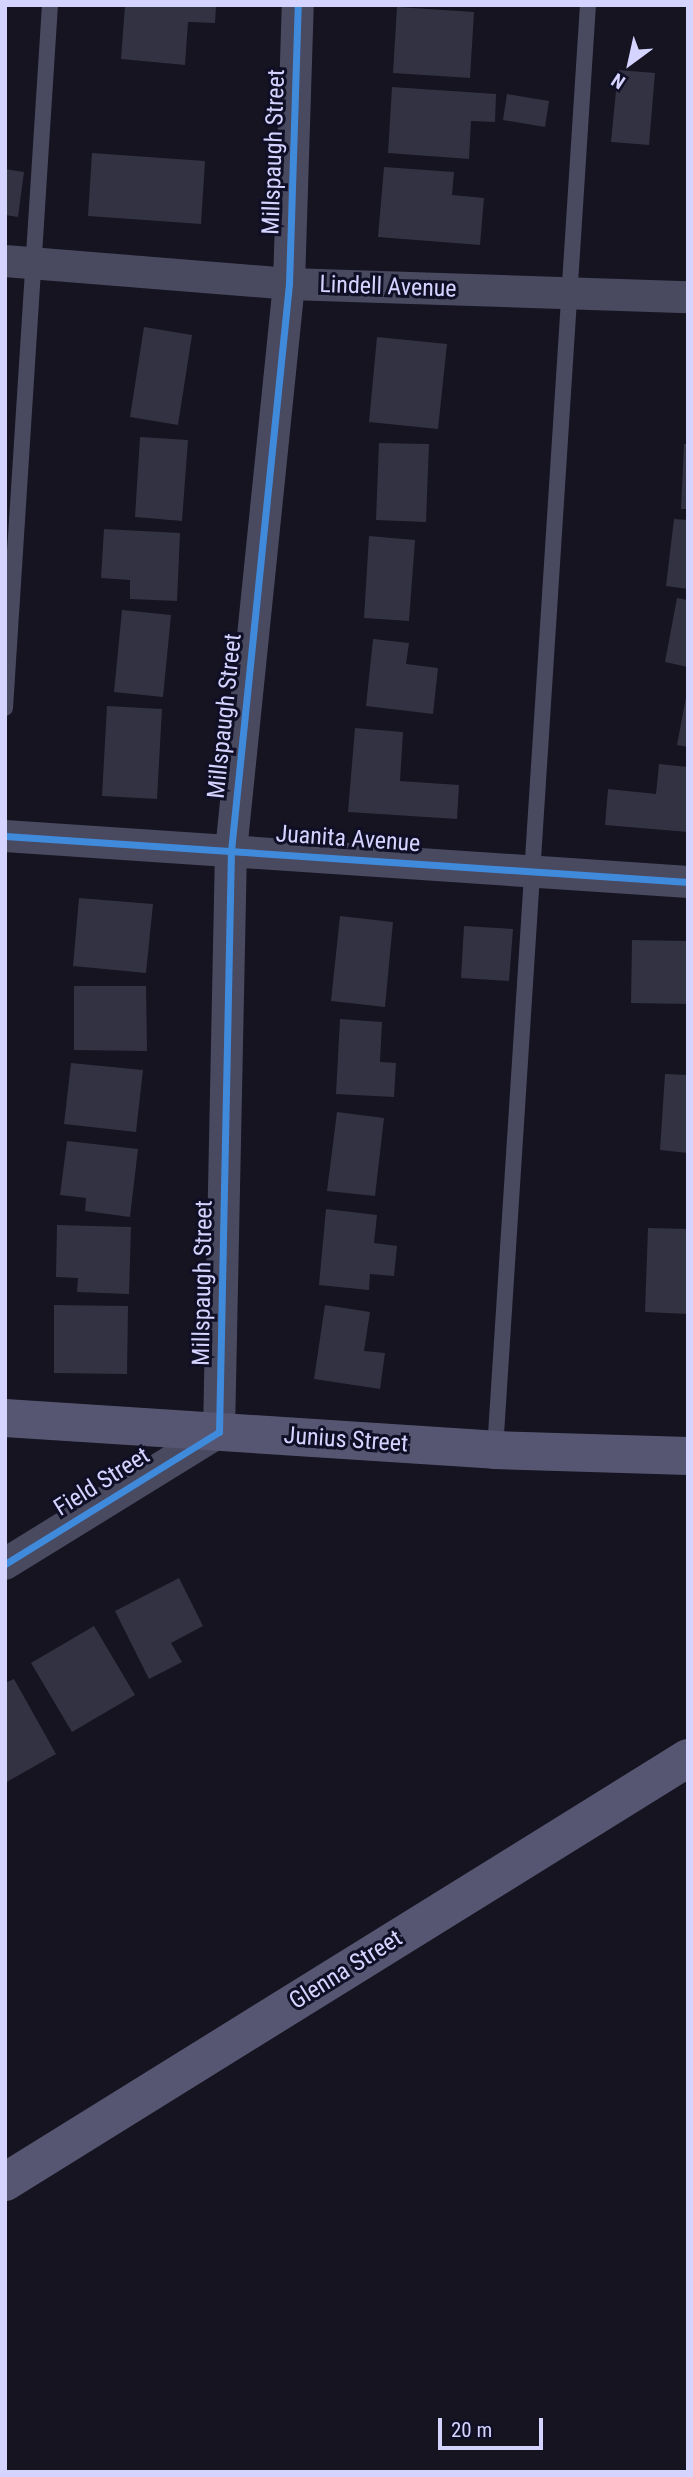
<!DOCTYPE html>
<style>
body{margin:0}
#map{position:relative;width:693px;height:2477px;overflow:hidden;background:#151420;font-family:"Roboto Condensed",sans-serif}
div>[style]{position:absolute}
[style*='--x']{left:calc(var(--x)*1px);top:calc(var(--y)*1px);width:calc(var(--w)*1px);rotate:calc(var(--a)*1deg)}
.building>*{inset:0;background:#333242}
.lane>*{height:16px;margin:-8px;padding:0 8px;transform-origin:8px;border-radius:8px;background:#494960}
.street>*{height:32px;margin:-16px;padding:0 16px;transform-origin:16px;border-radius:16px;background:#494960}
.secondary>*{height:38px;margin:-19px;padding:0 19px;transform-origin:19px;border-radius:19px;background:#565673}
.cycleway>*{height:7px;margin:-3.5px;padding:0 3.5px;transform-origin:3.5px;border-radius:3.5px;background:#408adc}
span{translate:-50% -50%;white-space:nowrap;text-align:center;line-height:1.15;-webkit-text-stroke:6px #110f25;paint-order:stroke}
.street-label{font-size:24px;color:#d5d3ff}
.frame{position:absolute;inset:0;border:7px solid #d5d3ff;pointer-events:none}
.north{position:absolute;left:595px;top:28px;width:70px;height:70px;-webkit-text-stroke:5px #110f25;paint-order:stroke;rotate:213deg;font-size:19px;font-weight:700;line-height:28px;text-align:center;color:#d5d3ff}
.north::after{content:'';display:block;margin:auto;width:24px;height:32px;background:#d5d3ff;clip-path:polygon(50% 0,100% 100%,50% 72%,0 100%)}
.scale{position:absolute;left:438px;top:2418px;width:105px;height:32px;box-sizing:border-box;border:4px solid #d5d3ff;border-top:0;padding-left:9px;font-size:21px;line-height:24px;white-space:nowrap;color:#d5d3ff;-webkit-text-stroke:5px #110f25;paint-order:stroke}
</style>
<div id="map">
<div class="building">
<i style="clip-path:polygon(125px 5px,216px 5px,215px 23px,188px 22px,185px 65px,121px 59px)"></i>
<i style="clip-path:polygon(397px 7px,474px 12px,470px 78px,393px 73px)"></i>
<i style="clip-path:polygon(618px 70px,655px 73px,649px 145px,611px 142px)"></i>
<i style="clip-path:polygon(392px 87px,496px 94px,495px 122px,471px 121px,469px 159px,388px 153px)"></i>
<i style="clip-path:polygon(507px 94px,549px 101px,545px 127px,503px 120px)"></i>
<i style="clip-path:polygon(92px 153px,205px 161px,201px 224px,88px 216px)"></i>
<i style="clip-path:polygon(384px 167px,454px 172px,452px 195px,484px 198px,480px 245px,378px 237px)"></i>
<i style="clip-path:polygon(5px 169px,24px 172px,18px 217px,5px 215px)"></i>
<i style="clip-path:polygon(144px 327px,192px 335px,178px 425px,130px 417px)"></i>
<i style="clip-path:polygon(377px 337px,447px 344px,438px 429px,369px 422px)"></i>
<i style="clip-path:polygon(140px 437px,188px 440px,182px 521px,135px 517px)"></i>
<i style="clip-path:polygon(379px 443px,429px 444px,426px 522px,376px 520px)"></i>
<i style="clip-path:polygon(684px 444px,688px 444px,688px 509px,681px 509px)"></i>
<i style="clip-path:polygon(674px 519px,688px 520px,688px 589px,666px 586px)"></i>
<i style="clip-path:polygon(104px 529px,180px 533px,177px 601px,130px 599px,130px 580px,101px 578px)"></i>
<i style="clip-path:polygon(369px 536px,415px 540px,409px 621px,364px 618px)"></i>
<i style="clip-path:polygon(677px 598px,688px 600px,688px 667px,665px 662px)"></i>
<i style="clip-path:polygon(122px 610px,171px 615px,163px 697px,114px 692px)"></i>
<i style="clip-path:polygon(373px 639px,409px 643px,406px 664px,438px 668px,433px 714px,366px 706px)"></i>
<i style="clip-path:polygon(686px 697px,688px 698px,688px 747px,677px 745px)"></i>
<i style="clip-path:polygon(107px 706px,162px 709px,157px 799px,102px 796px)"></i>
<i style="clip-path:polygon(355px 728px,403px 732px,400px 781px,459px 785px,457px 819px,348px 812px)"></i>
<i style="clip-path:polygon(659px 764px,688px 767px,688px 832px,605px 825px,608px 789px,656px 794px)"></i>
<i style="clip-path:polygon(79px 898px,153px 904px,146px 973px,73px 966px)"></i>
<i style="clip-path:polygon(340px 916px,393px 922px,385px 1007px,331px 1001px)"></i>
<i style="clip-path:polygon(464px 926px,513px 929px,509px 981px,461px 978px)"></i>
<i style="clip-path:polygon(632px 940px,688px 941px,688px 1004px,631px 1003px)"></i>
<i style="clip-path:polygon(74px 986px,146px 986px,147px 1051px,74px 1050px)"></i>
<i style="clip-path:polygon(340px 1019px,382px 1022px,380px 1062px,396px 1063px,394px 1097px,336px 1094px)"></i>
<i style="clip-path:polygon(71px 1063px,143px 1070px,136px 1132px,64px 1124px)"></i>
<i style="clip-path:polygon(665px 1074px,688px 1075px,688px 1153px,660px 1150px)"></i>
<i style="clip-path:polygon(337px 1112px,384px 1118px,375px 1196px,327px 1191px)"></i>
<i style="clip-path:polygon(67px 1141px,138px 1149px,130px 1217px,85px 1211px,86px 1198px,60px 1195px)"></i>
<i style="clip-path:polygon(326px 1209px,377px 1215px,374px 1243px,397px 1246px,394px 1276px,370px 1274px,369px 1290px,319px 1285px)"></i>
<i style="clip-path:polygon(57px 1225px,131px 1227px,129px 1294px,77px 1292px,78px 1278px,56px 1277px)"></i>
<i style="clip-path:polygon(648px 1228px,688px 1229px,688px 1314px,645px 1312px)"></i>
<i style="clip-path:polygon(54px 1305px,128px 1306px,127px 1374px,54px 1373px)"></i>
<i style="clip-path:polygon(325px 1305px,370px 1312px,364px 1351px,385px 1353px,380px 1389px,314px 1379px)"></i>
<i style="clip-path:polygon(179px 1578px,203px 1626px,171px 1643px,182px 1662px,149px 1679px,115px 1611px)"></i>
<i style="clip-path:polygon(94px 1626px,135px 1695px,72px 1732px,31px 1663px)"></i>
<i style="clip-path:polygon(14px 1679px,56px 1754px,5px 1783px,5px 1683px)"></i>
</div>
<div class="lane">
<i style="--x:5;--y:708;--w:704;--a:-86.34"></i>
<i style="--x:495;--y:1450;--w:1448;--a:-86.32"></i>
</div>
<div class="street">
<i style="--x:5;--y:261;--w:285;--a:4.6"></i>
<i style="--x:289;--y:284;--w:399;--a:1.9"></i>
<i style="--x:5;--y:836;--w:685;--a:3.85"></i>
<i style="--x:5;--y:1564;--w:251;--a:-31.7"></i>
<i style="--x:219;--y:1432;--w:581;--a:-88.82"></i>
<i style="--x:231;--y:851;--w:570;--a:-84.16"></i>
<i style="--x:289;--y:284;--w:279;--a:-88.2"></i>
</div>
<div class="secondary">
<i style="--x:5;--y:1418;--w:491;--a:3.7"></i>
<i style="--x:495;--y:1450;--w:193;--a:1.8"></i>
<i style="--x:5;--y:2182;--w:804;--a:-31.83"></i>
</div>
<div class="cycleway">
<i style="--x:5;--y:836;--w:685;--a:3.85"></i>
<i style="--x:5;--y:1564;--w:251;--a:-31.7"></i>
<i style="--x:219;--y:1432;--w:581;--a:-88.82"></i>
<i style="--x:231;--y:851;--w:570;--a:-84.16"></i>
<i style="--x:289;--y:284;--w:279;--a:-88.2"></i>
</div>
<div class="street-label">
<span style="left:274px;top:152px;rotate:-88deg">Millspaugh Street</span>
<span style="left:388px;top:287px;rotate:2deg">Lindell Avenue</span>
<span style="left:225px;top:716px;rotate:-84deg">Millspaugh Street</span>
<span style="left:348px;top:839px;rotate:4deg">Juanita Avenue</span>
<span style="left:203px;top:1283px;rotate:-89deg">Millspaugh Street</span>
<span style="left:346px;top:1440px;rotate:4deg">Junius Street</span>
<span style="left:102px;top:1482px;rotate:-32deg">Field Street</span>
<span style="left:346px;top:1970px;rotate:-32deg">Glenna Street</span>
</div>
<div class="frame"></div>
<div class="north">N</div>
<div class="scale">20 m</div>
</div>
